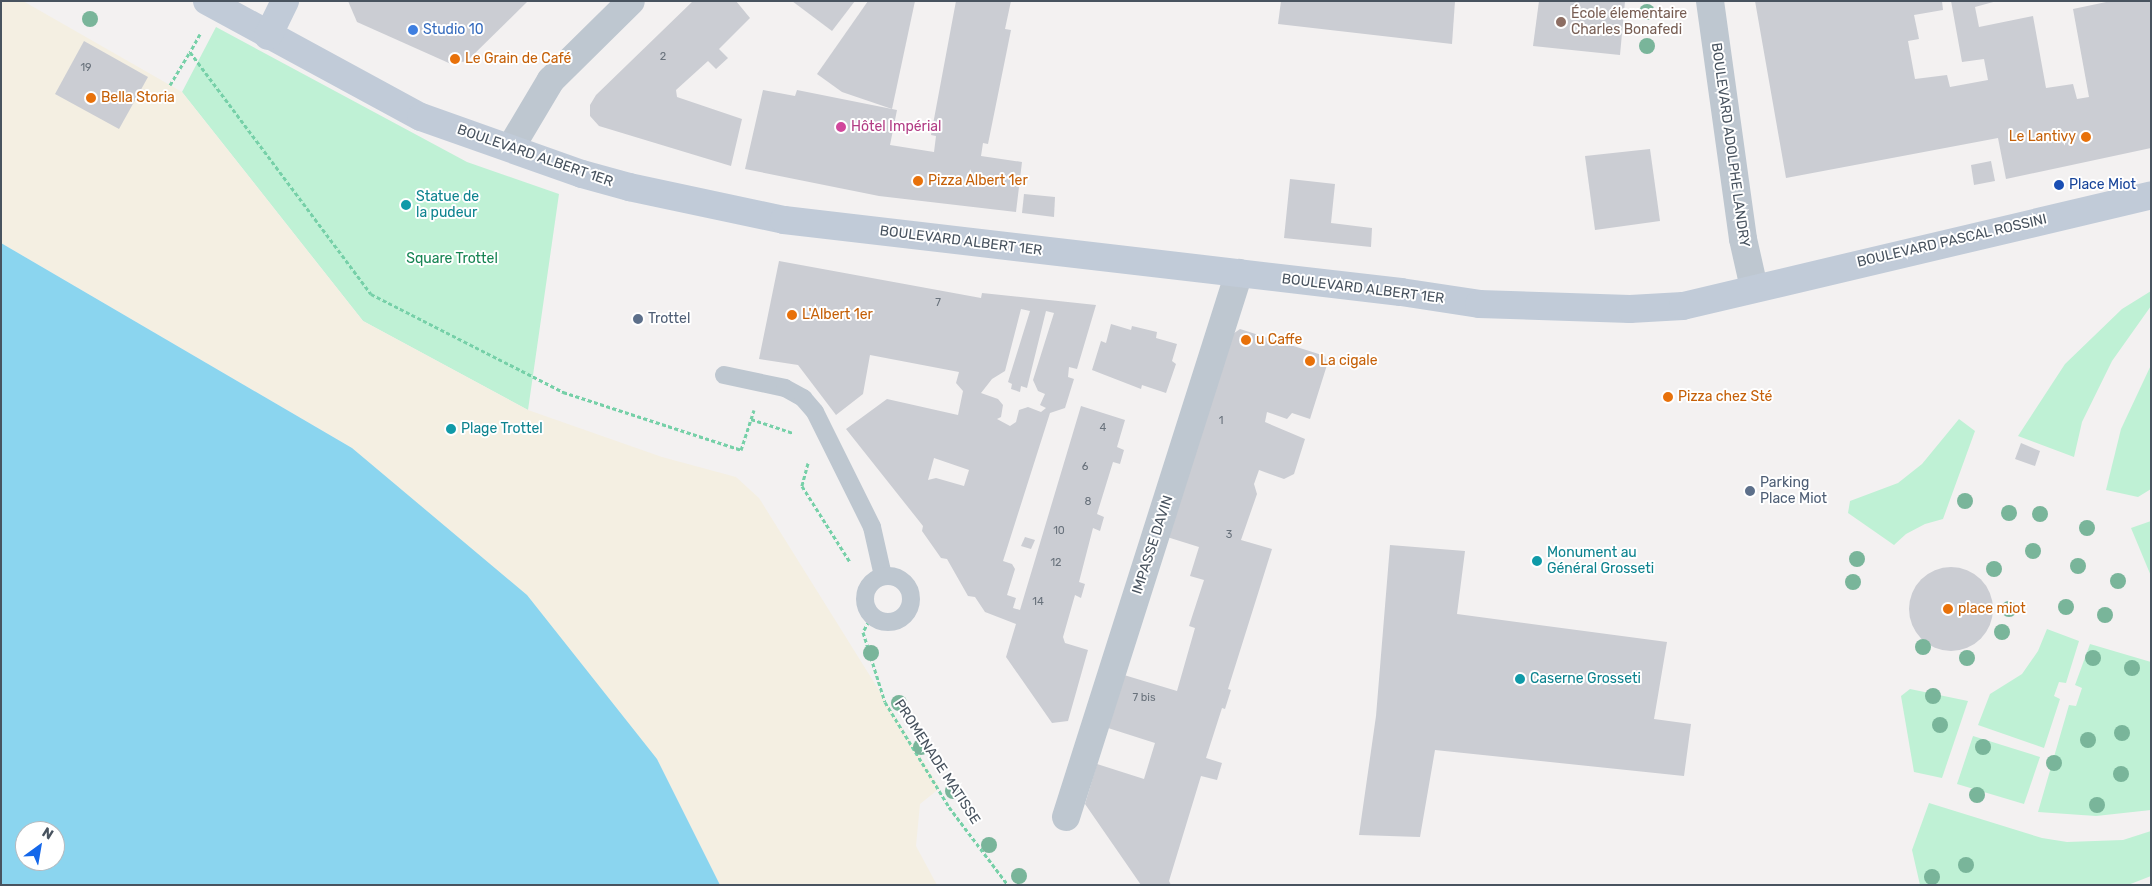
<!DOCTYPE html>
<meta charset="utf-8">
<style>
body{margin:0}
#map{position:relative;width:2152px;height:886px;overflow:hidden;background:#f3f1f1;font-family:Rubik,sans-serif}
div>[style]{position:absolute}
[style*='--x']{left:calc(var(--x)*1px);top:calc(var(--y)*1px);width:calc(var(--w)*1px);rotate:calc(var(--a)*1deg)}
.green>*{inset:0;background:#bff1d5}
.sand>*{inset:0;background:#f4efe2}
.water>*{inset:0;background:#8bd5ef}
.building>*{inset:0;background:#cbcdd3}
.round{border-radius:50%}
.path>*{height:3px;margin-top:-1.5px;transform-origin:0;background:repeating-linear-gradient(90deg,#76d0a8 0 4px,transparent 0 6.5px)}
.service>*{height:18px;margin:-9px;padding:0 9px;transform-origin:9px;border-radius:9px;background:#bec7d0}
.service>.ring{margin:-9px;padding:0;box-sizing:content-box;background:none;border:18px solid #bec7d0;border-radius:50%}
.minor>*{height:28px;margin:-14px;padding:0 14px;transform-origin:14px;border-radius:14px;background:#bec7d0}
.tertiary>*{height:28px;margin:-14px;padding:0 14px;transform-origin:14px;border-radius:14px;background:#bec7d0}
.secondary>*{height:28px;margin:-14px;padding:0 14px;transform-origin:14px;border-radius:14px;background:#c1cbd8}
.trees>*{width:16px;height:16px;margin:-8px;border-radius:50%;background:#79b59a}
.dots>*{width:14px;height:14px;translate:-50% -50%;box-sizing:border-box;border:2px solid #fff;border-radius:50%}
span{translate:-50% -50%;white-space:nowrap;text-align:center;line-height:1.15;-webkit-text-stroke:4px #fff;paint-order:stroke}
.number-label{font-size:11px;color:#69727c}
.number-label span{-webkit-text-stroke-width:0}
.education-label{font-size:14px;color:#785e54}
.left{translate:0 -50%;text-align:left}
.shop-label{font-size:14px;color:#366cbe}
.food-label{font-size:14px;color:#c56008}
.right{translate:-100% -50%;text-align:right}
.hotel-label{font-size:14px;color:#b23c85}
.street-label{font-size:14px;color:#48535f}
.transit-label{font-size:14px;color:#164399}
.culture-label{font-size:14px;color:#0d838f}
.park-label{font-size:14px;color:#158452}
.service-label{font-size:14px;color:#4e5e75}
.frame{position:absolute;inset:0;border:2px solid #48535f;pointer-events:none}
.north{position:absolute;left:15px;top:821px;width:50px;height:50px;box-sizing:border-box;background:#fff;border:1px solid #b6babf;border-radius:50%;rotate:32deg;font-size:14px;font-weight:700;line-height:20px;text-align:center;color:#48535f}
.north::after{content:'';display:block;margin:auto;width:18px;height:22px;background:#1467ea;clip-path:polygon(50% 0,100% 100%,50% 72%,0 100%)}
</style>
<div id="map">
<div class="green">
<i style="clip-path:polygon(216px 27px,467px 162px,559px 194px,528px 410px,363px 321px,182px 92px)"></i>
<i style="clip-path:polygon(2151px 291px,2151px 306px,2112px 361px,2082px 422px,2074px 457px,2018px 436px,2065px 364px,2122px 309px)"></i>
<i style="clip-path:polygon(2151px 365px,2151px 489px,2138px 497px,2106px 490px,2121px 429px)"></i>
<i style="clip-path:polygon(1959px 419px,1975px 431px,1943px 519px,1925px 524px,1906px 534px,1894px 545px,1848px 513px,1850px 501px,1898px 483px,1922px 464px)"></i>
<i style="clip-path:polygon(2151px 521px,2151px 576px,2131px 528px)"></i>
<i style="clip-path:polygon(2047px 629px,2079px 641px,2066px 683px,2059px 682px,2054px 696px,2060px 699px,2044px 748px,1978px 725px,1990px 694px,2022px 674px,2038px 651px)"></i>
<i style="clip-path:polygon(2090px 644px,2151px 662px,2151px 810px,2096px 816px,2038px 812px,2069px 705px,2076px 706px,2082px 688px,2075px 685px)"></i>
<i style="clip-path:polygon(1910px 689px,1968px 701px,1942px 778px,1914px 772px,1901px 696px)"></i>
<i style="clip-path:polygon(1973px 736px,2040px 757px,2024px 804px,1957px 784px)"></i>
<i style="clip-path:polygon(1929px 803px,2042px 838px,2067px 842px,2123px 840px,2151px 831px,2151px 876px,2128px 885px,1920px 885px,1912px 850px)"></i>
</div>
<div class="sand">
<i style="clip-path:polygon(1px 1px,23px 1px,182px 92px,363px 321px,528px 410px,662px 457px,736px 477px,759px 498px,940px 788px,920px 804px,916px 846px,937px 885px,720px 885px,657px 759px,352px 448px,1px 243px)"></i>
</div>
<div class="water">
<i style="clip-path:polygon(evenodd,1px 243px,352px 448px,527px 595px,657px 759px,720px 885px,1px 885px,1px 243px,25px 831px,55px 831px,55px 861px,25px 861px,25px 831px)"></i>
</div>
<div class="building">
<i style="clip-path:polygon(348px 1px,528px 1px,467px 61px,451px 64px,357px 22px)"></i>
<i style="clip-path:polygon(693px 1px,736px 1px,750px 18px,719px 49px,728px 58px,716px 69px,708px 61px,676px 90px,677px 97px,742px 119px,731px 166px,599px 126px,590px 116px,590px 105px,596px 95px)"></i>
<i style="clip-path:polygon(792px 1px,855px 1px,832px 31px)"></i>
<i style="clip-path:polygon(868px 1px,915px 1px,892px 109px,842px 92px,817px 74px)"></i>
<i style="clip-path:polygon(956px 1px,1011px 1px,1005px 29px,1011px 30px,988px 144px,983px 143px,981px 156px,1022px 162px,1016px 212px,879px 196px,745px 169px,763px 90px,795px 96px,797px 90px,897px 110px,890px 145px,934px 152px,936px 136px,931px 135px)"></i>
<i style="clip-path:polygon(1281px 1px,1455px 1px,1452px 44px,1278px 24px)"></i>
<i style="clip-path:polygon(1539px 1px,1625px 1px,1620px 55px,1533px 46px)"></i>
<i style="clip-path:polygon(1755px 1px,1942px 1px,1943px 10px,1914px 15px,1919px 39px,1908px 41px,1915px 79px,1947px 75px,1950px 87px,1988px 80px,1984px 59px,1962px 62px,1951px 1px,1997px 1px,1975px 7px,1979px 27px,2033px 16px,2046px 88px,2073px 84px,2077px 99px,2089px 97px,2073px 9px,2111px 1px,2151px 1px,2151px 148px,2006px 179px,1998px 138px,1786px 178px)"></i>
<i style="clip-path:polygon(84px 41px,148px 77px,119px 129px,55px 94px)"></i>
<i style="clip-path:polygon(1650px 149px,1660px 221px,1595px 230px,1585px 156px)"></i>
<i style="clip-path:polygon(1991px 161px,1995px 181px,1974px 185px,1971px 165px)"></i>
<i style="clip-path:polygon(1290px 179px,1335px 184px,1331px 223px,1372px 228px,1371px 247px,1284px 238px)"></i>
<i style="clip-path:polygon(1024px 194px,1055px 197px,1054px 217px,1022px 213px)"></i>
<i style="clip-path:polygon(evenodd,779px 261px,981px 298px,982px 293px,1096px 305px,1077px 369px,1069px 367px,1068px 377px,1074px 379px,1065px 408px,1050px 413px,1003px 561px,1012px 564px,1015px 569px,1007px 595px,1016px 598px,1013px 608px,1020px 610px,1081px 406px,1125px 420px,1117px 447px,1124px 450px,1120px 464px,1113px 462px,1097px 514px,1104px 517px,1100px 531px,1093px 528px,1079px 582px,1085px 584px,1081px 598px,1075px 595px,1063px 637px,1065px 643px,1088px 650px,1068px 721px,1052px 723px,1006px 657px,1016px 624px,985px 612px,975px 597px,968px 596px,947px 559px,941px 558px,922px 531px,923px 526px,846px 429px,887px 399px,958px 415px,963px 391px,956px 383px,959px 372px,870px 355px,863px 394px,836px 415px,798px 365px,759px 359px,779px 261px,1021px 309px,1030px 311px,1008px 382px,1012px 384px,1011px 389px,1020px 392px,1021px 386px,1027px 388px,1046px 311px,1054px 313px,1033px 380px,1038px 391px,1045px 394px,1040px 405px,1046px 408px,1041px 412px,1028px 407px,1019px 410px,1016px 422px,1010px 426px,997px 419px,1001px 417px,1003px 405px,998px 399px,981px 393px,992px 379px,1005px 371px,1021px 309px,779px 261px,934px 458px,969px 470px,964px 486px,936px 478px,928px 480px,934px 458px)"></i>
<i style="clip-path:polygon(1111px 324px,1131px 330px,1132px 326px,1157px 332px,1156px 338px,1177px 344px,1172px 361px,1176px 364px,1166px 393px,1142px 385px,1141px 389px,1092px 370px,1101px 341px,1106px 343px)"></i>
<i style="clip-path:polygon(1240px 329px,1325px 356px,1327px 365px,1310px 419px,1292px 413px,1287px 419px,1267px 412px,1265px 422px,1305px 439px,1294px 474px,1284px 479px,1259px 470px,1254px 484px,1257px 494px,1241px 540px,1272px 549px,1228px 689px,1231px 690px,1225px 709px,1222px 708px,1206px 758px,1222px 763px,1217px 780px,1201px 776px,1169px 881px,1171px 885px,1141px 885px,1085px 804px,1097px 764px,1144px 779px,1155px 743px,1108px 728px,1124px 675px,1177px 691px,1195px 628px,1189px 626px,1204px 580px,1190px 576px,1199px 547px,1167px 537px,1230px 336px)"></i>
<i style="clip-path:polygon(2021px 443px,2040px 451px,2035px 466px,2015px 459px)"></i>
<i style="clip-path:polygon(1025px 537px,1035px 540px,1031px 549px,1021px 546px)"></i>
<i style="clip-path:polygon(1390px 545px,1465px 551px,1457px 614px,1667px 642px,1654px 719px,1691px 724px,1684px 776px,1435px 750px,1420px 837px,1359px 835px,1376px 716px)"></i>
<i class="round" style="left:1909px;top:567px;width:84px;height:84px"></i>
</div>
<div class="path">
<i style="--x:200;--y:34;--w:21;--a:119"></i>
<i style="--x:190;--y:52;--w:302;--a:53.2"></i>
<i style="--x:371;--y:294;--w:216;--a:27"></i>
<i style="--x:563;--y:392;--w:187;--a:18"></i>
<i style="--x:741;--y:450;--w:42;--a:-72"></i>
<i style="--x:170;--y:85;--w:39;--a:-59"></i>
<i style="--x:751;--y:419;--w:44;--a:18.4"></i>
<i style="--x:808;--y:463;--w:24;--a:105"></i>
<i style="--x:802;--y:486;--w:90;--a:57.7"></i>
<i style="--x:872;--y:615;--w:19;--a:118"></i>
<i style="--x:863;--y:632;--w:73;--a:72.6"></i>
<i style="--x:885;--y:702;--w:123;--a:58.6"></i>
<i style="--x:949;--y:807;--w:98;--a:52.9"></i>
</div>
<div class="service">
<i style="--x:724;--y:375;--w:62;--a:12"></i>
<i style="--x:785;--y:388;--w:21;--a:29"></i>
<i style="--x:803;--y:398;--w:18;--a:49"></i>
<i style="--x:815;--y:412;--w:128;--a:63.6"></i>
<i style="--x:872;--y:527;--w:50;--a:77.3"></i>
<i class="ring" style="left:865px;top:576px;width:28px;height:28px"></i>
</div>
<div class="minor">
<i style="--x:511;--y:147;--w:78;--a:-59.2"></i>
<i style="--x:551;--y:80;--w:112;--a:-44.6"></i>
<i style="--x:1066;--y:817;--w:571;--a:-72.36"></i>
</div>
<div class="tertiary">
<i style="--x:1710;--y:1;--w:240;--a:82.1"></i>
<i style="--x:1743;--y:239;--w:50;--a:77.3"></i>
</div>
<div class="secondary">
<i style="--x:207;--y:1;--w:243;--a:28.5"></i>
<i style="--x:421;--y:117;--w:171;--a:19.5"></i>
<i style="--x:582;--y:174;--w:49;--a:15.5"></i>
<i style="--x:629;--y:187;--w:158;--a:12"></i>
<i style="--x:784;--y:220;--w:621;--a:6.66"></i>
<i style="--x:1401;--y:292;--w:79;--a:8.7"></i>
<i style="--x:1479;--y:304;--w:151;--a:1.9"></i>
<i style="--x:1630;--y:309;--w:53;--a:-3.2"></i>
<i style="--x:1683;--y:306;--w:481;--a:-13.3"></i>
<i style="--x:268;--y:36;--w:39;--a:-64"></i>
</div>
<div class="trees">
<i style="left:1647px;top:12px"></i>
<i style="left:90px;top:19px"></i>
<i style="left:1647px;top:46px"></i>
<i style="left:1965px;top:501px"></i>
<i style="left:2009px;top:513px"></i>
<i style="left:2040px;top:514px"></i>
<i style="left:2087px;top:528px"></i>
<i style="left:2033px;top:551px"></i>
<i style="left:1857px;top:559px"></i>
<i style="left:2078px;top:566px"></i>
<i style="left:1994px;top:569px"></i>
<i style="left:2118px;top:581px"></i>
<i style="left:1853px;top:582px"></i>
<i style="left:2066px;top:607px"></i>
<i style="left:2009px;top:609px"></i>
<i style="left:2105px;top:615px"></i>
<i style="left:2002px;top:632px"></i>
<i style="left:1923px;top:647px"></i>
<i style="left:871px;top:653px"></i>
<i style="left:1967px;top:658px"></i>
<i style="left:2093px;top:658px"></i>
<i style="left:2132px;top:668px"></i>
<i style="left:1933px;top:696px"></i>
<i style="left:899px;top:703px"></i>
<i style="left:1940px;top:725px"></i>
<i style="left:2122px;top:733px"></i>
<i style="left:2088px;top:740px"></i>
<i style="left:921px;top:747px"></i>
<i style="left:1983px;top:747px"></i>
<i style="left:2054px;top:763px"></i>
<i style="left:2121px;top:774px"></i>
<i style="left:953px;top:791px"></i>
<i style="left:1977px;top:795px"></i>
<i style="left:2097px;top:805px"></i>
<i style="left:989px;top:845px"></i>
<i style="left:1966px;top:865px"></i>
<i style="left:1019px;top:876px"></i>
<i style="left:1932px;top:877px"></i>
</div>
<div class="dots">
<i style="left:1561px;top:22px;background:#8d6e63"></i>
<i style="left:413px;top:30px;background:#3f7fe0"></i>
<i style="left:455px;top:59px;background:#e8710a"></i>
<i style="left:91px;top:98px;background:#e8710a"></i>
<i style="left:841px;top:127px;background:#d1479c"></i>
<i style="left:2086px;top:137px;background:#e8710a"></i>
<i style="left:918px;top:181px;background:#e8710a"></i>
<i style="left:2059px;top:185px;background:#1a4fb4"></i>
<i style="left:406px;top:205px;background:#0f9aa8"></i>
<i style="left:792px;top:315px;background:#e8710a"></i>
<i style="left:638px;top:319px;background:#5c6f8a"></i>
<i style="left:1246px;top:340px;background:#e8710a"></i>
<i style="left:1310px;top:361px;background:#e8710a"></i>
<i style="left:1668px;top:397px;background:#e8710a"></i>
<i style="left:451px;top:429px;background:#0f9aa8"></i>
<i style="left:1750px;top:491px;background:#5c6f8a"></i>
<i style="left:1537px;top:561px;background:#0f9aa8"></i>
<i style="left:1948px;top:609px;background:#e8710a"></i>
<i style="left:1520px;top:679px;background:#0f9aa8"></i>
</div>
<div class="number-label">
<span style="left:663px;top:57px">2</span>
<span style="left:86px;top:68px">19</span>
<span style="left:938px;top:303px">7</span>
<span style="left:1221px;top:421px">1</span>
<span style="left:1103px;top:428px">4</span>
<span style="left:1085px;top:467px">6</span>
<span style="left:1088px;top:502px">8</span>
<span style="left:1059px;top:531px">10</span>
<span style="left:1229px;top:535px">3</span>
<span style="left:1056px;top:563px">12</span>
<span style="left:1038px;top:602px">14</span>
<span style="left:1144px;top:698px">7 bis</span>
</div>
<div class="education-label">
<span class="left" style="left:1571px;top:22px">École élementaire<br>Charles Bonafedi</span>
</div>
<div class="shop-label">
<span class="left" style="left:423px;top:30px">Studio 10</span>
</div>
<div class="food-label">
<span class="left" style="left:465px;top:59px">Le Grain de Café</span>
<span class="left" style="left:101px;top:98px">Bella Storia</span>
<span class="right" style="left:2076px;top:137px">Le Lantivy</span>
<span class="left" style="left:928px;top:181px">Pizza Albert 1er</span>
<span class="left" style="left:802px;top:315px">L'Albert 1er</span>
<span class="left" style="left:1256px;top:340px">u Caffe</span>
<span class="left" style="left:1320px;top:361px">La cigale</span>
<span class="left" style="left:1678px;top:397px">Pizza chez Sté</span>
<span class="left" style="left:1958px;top:609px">place miot</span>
</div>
<div class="hotel-label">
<span class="left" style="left:851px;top:127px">Hôtel Impérial</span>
</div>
<div class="street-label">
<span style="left:1730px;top:145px;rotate:82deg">BOULEVARD ADOLPHE LANDRY</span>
<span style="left:535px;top:156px;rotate:19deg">BOULEVARD ALBERT 1ER</span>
<span style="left:961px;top:241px;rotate:7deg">BOULEVARD ALBERT 1ER</span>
<span style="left:1952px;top:241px;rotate:-13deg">BOULEVARD PASCAL ROSSINI</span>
<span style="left:1363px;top:289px;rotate:7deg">BOULEVARD ALBERT 1ER</span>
<span style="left:1153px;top:545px;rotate:-72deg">IMPASSE DAVIN</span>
<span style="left:937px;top:762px;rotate:57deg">PROMENADE MATISSE</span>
</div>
<div class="transit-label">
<span class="left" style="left:2069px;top:185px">Place Miot</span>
</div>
<div class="culture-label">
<span class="left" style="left:416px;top:205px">Statue de<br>la pudeur</span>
<span class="left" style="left:461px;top:429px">Plage Trottel</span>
<span class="left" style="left:1547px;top:561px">Monument au<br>Général Grosseti</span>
<span class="left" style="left:1530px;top:679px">Caserne Grosseti</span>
</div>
<div class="park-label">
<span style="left:452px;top:259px">Square Trottel</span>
</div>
<div class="service-label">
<span class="left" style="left:648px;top:319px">Trottel</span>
<span class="left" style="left:1760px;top:491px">Parking<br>Place Miot</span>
</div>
<div class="frame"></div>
<div class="north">N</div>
</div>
